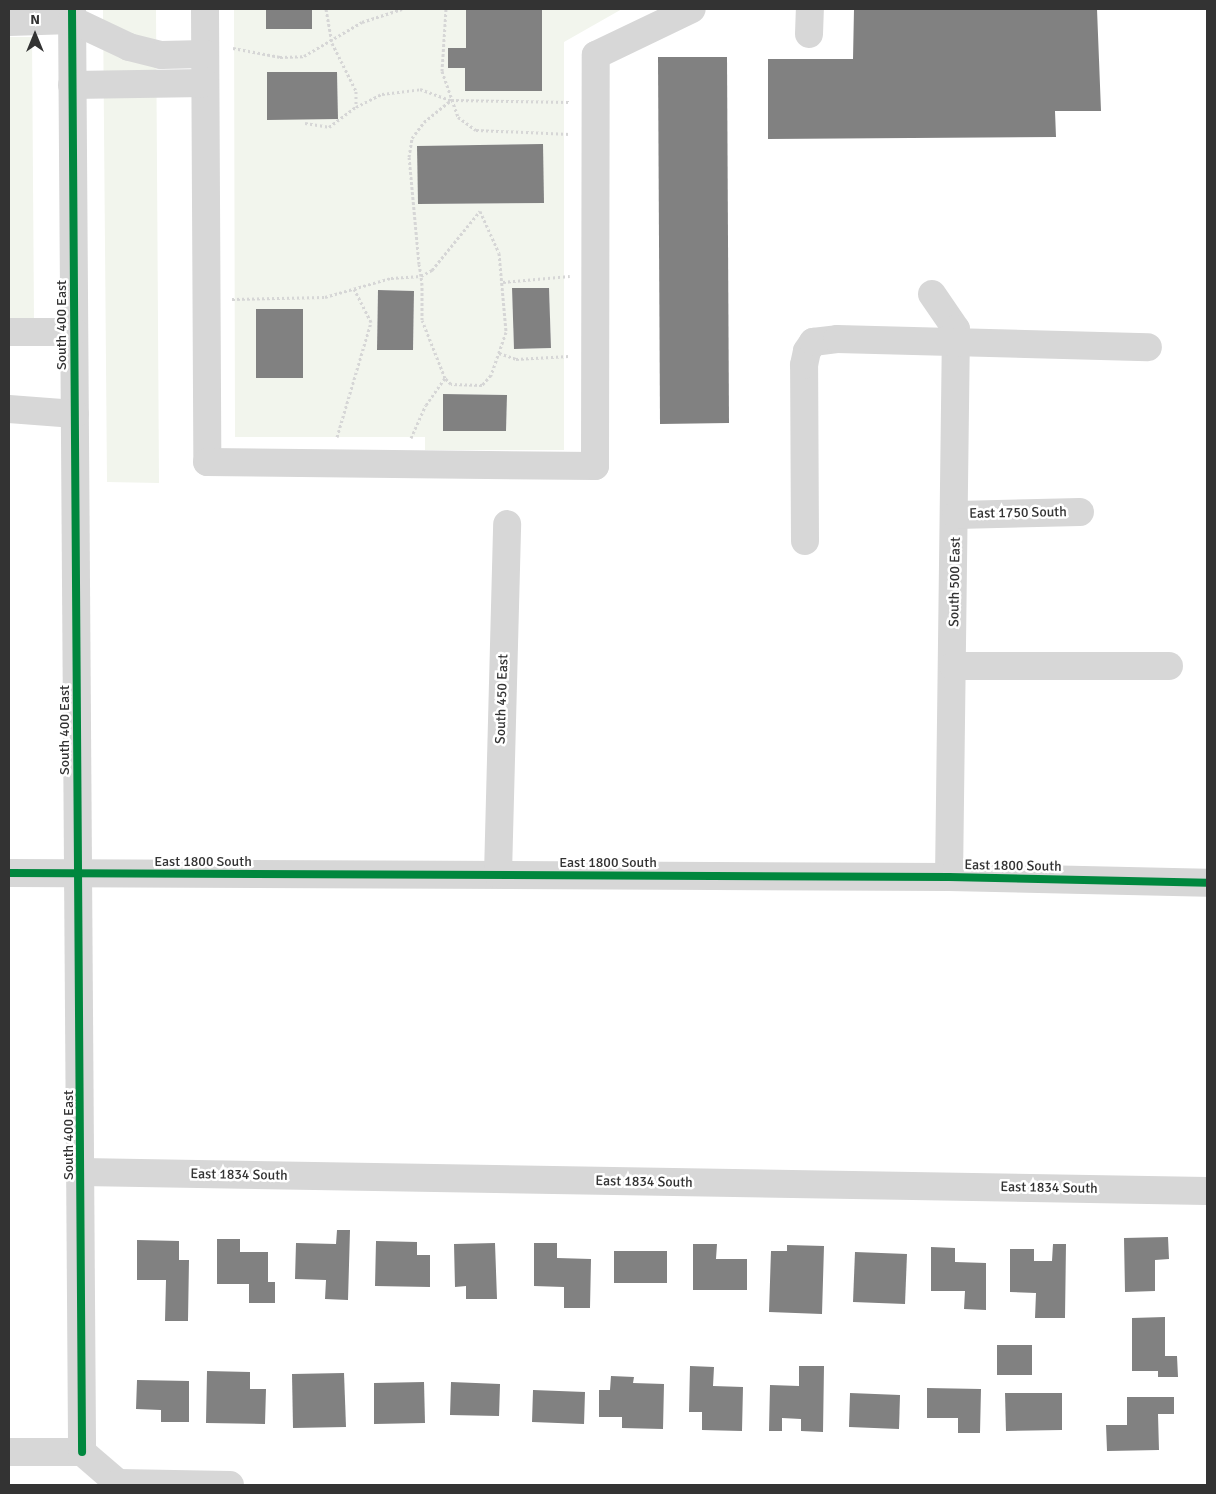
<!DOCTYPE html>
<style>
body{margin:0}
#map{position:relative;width:1216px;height:1494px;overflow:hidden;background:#fff;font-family:Signika,sans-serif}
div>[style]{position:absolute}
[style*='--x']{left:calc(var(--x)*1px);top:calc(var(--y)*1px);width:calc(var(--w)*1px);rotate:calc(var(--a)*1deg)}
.green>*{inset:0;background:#f2f5ed}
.building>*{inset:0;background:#818181}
.path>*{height:3px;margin-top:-1.5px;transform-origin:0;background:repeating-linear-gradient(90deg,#d6d6d6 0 2.5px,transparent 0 5px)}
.minor>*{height:28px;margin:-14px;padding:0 14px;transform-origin:14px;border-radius:14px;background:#d7d7d7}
.cycleway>*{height:8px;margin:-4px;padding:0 4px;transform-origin:4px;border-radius:4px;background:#00873e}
span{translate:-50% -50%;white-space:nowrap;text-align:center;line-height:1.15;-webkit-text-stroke:5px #fff;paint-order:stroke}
.street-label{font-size:14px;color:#333}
.frame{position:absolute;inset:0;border:10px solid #333;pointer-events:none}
.north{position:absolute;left:10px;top:10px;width:50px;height:50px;-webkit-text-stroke:4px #fff;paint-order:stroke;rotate:0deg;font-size:14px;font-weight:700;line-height:20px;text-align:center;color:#333}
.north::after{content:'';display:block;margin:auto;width:18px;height:22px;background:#333;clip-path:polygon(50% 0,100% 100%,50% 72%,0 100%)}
</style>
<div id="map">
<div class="green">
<i style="clip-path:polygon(103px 9px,156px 9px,159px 483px,107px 482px)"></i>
<i style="clip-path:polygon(evenodd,234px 9px,266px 9px,266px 29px,312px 29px,312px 9px,466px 9px,466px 48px,448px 48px,448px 68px,465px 68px,542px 91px,542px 9px,622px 9px,564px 42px,564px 450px,425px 450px,425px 437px,235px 437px,234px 9px,267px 72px,337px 72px,338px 119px,267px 72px,234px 9px,543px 144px,543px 203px,418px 204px,417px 146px,543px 144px,234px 9px,549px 288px,551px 348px,514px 349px,512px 289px,549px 288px,234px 9px,378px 290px,414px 291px,413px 350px,377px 350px,378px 290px,234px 9px,257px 309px,303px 309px,257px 377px,257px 309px,234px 9px,444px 394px,507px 395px,506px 431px,443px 431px,444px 394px)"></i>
<i style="clip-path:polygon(9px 37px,32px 37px,34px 321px,9px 321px)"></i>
</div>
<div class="building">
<i style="clip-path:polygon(266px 9px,312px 9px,312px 29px,266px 29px)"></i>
<i style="clip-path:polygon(466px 9px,542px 9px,542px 91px,465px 91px,465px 68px,448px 68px,448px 48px,466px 48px)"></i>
<i style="clip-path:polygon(854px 9px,1097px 9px,1101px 111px,1055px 111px,1056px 137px,768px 139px,768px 59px,853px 59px)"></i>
<i style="clip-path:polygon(658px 57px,727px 57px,729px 423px,660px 424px)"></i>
<i style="clip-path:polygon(267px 72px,337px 72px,338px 119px,267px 120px)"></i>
<i style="clip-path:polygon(543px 144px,544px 203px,418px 204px,417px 146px)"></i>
<i style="clip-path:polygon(512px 288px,549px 288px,551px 348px,514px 349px)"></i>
<i style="clip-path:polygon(378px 290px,414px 291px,413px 350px,377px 350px)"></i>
<i style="clip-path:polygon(256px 309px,303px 309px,303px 378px,256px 378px)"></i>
<i style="clip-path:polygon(443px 394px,507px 395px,506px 431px,443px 431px)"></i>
<i style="clip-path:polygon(337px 1230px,350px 1230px,348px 1300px,325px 1299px,326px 1280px,295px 1279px,296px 1243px,336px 1244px)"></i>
<i style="clip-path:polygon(1168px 1237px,1169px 1259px,1155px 1260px,1155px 1291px,1125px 1292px,1124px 1238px)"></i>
<i style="clip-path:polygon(217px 1239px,240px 1239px,240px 1252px,268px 1252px,268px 1282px,275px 1282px,275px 1303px,249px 1303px,249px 1284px,217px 1284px)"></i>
<i style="clip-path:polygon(137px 1240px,179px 1241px,179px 1260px,189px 1260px,188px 1321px,165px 1321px,166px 1280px,137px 1280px)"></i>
<i style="clip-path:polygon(376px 1241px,417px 1242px,417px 1255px,430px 1255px,430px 1287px,375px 1286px)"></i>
<i style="clip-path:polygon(495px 1243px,497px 1299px,466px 1299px,466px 1286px,455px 1287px,454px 1244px)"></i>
<i style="clip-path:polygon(534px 1243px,557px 1243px,557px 1258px,591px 1259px,590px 1308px,564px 1308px,564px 1287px,534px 1286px)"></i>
<i style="clip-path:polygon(693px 1244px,717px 1244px,716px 1259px,747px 1259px,747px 1290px,693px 1290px)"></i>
<i style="clip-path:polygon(1053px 1244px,1066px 1244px,1065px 1318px,1035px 1318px,1036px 1293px,1010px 1292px,1010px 1249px,1034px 1249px,1034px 1261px,1052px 1261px)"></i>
<i style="clip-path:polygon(787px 1245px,824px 1246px,822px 1314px,769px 1312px,771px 1251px,787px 1251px)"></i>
<i style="clip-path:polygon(931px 1247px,955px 1248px,955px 1262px,986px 1263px,986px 1310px,964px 1309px,965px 1291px,931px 1291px)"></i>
<i style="clip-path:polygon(614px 1251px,667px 1251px,667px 1283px,614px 1283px)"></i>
<i style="clip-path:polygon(855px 1252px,907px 1254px,905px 1304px,853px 1302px)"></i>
<i style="clip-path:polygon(1165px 1317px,1165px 1356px,1177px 1356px,1178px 1377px,1158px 1377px,1158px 1371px,1132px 1371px,1132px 1318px)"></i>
<i style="clip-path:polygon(997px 1345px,1032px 1345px,1032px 1375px,997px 1375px)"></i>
<i style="clip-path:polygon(690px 1366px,714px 1367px,713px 1386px,743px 1387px,742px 1431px,702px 1430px,702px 1412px,689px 1412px)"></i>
<i style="clip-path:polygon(799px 1366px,824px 1366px,823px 1432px,801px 1431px,801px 1419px,782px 1418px,782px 1431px,769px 1431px,770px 1385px,799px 1386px)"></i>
<i style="clip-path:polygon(207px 1371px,250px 1372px,250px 1389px,266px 1389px,265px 1424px,206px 1423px)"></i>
<i style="clip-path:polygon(344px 1373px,346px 1427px,293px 1428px,292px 1374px)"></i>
<i style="clip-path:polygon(611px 1376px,634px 1377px,633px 1383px,664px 1384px,663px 1429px,622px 1428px,622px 1417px,599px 1417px,599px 1390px,610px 1390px)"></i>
<i style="clip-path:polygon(137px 1380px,189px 1381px,189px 1422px,161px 1422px,161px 1410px,136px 1409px)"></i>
<i style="clip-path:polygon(424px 1382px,425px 1423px,374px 1424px,374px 1383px)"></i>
<i style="clip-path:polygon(451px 1382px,500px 1384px,499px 1416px,450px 1415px)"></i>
<i style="clip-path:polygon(927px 1388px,981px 1389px,980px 1433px,958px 1433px,958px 1418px,927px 1418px)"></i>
<i style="clip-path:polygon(533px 1390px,585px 1392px,584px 1424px,532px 1422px)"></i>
<i style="clip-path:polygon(850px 1393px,900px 1395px,899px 1429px,849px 1427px)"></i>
<i style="clip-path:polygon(1005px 1393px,1062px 1393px,1062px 1430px,1006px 1431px)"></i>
<i style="clip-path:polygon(1127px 1397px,1174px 1397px,1174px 1414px,1158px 1414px,1159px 1450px,1107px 1451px,1106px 1425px,1127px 1425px)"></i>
</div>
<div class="path">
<i style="--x:326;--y:9;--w:35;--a:80"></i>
<i style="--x:332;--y:43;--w:54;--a:63.4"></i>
<i style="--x:356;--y:91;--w:16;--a:90"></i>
<i style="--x:446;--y:9;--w:62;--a:93.7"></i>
<i style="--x:442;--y:71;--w:49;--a:70.8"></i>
<i style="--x:458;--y:117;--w:22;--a:36"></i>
<i style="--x:476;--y:130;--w:94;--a:2.4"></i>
<i style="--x:233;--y:48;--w:48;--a:10.8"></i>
<i style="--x:280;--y:57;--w:24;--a:-2"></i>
<i style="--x:304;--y:56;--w:67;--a:-30.4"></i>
<i style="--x:362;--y:22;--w:42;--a:-18"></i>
<i style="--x:305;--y:123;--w:24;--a:9"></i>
<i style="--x:329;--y:127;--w:34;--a:-37"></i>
<i style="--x:356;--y:107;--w:29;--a:-27"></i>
<i style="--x:382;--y:94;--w:38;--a:-7"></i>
<i style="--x:420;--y:89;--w:33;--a:20"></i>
<i style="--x:451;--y:100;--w:118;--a:1"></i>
<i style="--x:503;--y:282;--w:67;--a:-5.1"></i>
<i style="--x:232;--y:299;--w:93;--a:-1.2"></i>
<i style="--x:325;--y:297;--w:69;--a:-16.1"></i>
<i style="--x:391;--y:278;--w:30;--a:-4"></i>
<i style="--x:421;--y:276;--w:13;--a:-29"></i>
<i style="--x:432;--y:270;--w:76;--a:-50.9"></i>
<i style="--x:480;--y:211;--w:46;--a:65.7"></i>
<i style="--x:499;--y:253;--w:79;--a:84.9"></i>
<i style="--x:506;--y:332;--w:46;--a:109.2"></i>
<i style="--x:491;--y:375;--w:13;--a:132"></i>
<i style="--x:482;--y:385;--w:31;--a:-178"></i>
<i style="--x:451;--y:384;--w:8;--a:-135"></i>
<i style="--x:445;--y:378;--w:62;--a:-111.6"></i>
<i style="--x:422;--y:320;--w:35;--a:-90"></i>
<i style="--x:422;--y:285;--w:9;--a:-96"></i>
<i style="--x:421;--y:276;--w:12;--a:-99"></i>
<i style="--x:419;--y:264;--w:107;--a:-95.3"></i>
<i style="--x:409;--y:157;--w:19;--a:-81"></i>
<i style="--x:412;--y:138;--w:20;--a:-53"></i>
<i style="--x:424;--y:122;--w:35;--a:-39"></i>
<i style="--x:499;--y:353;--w:18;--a:19"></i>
<i style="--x:516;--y:359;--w:53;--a:-3.2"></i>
<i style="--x:337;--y:437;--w:120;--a:-73.5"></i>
<i style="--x:371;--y:322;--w:37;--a:-117"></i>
<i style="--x:411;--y:438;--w:36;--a:-66"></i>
<i style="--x:426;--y:405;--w:33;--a:-55"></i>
</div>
<div class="minor">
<i style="--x:72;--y:9;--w:1443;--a:89.6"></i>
<i style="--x:205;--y:9;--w:453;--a:89.7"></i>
<i style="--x:207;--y:462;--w:388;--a:0.6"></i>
<i style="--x:595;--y:466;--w:411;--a:-89.9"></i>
<i style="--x:596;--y:55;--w:106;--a:-25.6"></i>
<i style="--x:9;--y:22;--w:63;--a:-1.8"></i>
<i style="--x:72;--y:20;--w:63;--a:25.3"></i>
<i style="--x:129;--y:47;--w:33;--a:14"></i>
<i style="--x:161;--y:55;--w:44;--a:-1.3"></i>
<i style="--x:809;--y:34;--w:25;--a:-88"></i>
<i style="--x:72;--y:85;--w:133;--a:-0.9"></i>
<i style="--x:932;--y:294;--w:42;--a:55.6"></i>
<i style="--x:956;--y:329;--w:548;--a:90.73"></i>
<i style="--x:9;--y:332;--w:65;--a:0"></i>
<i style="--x:9;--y:409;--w:66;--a:4.3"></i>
<i style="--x:956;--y:515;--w:124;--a:-1.4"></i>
<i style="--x:805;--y:541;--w:176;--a:-90.3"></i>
<i style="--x:804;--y:365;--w:14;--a:-78"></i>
<i style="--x:807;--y:351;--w:11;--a:-56"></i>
<i style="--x:813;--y:342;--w:24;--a:-7"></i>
<i style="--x:837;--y:339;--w:311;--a:1.5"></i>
<i style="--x:953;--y:666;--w:216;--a:0"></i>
<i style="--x:9;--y:873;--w:940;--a:0.24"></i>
<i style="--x:949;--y:877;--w:258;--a:1.3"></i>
<i style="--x:498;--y:874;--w:350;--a:-88.5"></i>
<i style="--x:82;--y:1172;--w:1125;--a:0.97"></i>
<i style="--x:9;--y:1452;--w:73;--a:0"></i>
<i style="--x:82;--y:1452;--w:48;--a:40.7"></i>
<i style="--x:118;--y:1483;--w:112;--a:1"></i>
</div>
<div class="cycleway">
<i style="--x:72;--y:9;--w:1443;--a:89.6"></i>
<i style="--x:9;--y:873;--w:940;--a:0.24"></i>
<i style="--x:949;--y:877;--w:258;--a:1.3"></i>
</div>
<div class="street-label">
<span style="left:62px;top:325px;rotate:-90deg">South 400 East</span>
<span style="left:1018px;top:513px;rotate:-1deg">East 1750 South</span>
<span style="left:955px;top:582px;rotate:-89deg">South 500 East</span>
<span style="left:502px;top:699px;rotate:-88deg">South 450 East</span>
<span style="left:65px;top:730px;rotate:-90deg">South 400 East</span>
<span style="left:203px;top:862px">East 1800 South</span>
<span style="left:608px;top:863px">East 1800 South</span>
<span style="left:1013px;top:866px;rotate:1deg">East 1800 South</span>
<span style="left:69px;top:1135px;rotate:-90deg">South 400 East</span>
<span style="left:239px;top:1175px;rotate:1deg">East 1834 South</span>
<span style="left:644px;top:1182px;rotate:1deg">East 1834 South</span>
<span style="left:1049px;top:1188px;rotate:1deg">East 1834 South</span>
</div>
<div class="frame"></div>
<div class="north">N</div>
</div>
